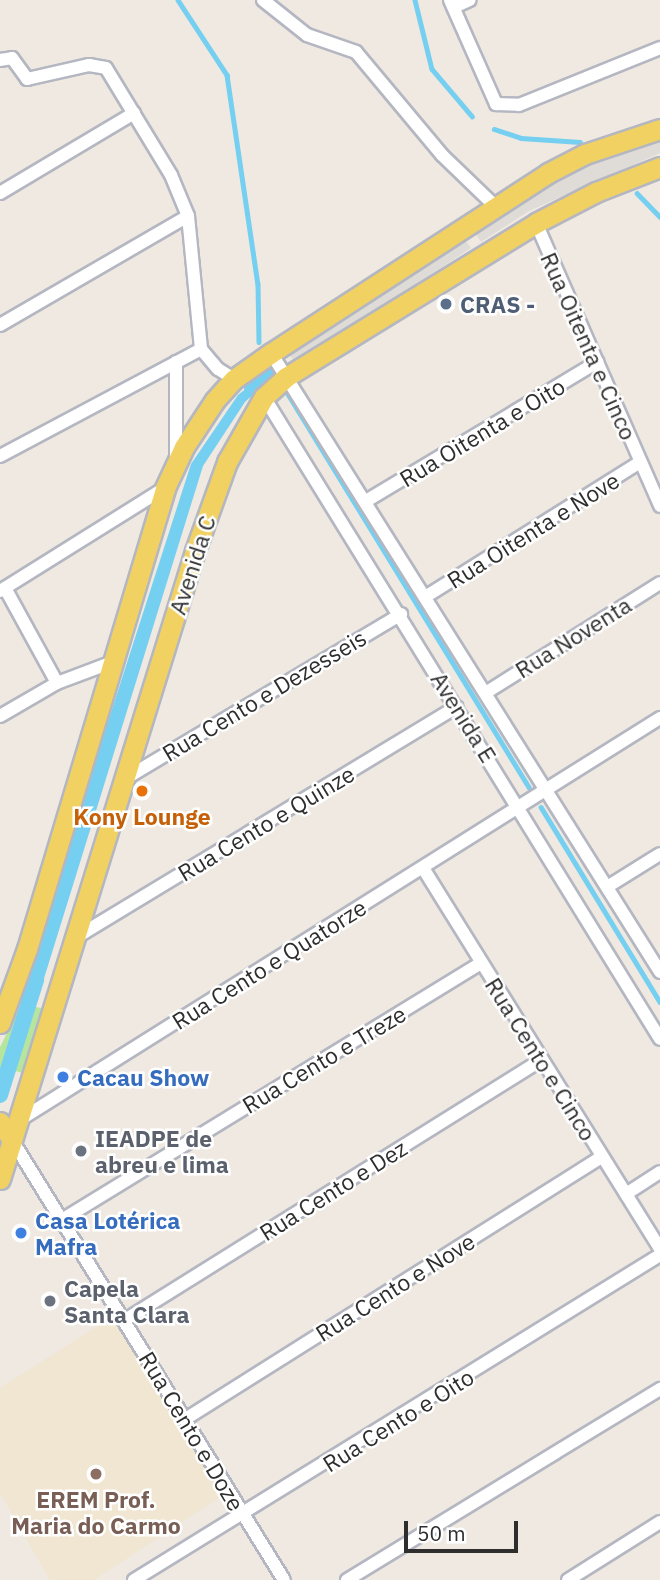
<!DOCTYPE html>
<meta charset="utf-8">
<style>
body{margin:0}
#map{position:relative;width:660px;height:1580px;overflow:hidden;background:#efe9e1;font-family:"IBM Plex Sans",sans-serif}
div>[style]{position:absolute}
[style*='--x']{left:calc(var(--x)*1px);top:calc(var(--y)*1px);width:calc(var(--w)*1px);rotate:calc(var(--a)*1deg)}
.education>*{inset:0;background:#f0e6d1}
.green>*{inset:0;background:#b6e59e}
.plaza>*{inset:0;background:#dfdcd8}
.water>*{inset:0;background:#75cff0}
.stream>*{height:4.5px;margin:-2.25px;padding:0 2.25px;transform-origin:2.25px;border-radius:2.25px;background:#75cff0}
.canal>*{height:16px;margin:-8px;padding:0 8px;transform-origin:8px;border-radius:8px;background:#75cff0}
.roads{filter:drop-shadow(2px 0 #b4b7c1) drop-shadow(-2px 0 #b4b7c1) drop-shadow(0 2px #b4b7c1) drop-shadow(0 -2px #b4b7c1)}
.street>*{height:12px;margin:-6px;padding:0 6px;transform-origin:6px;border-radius:6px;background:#fff}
.primary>*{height:19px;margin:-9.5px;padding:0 9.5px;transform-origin:9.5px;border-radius:9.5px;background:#f2d163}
.dots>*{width:19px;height:19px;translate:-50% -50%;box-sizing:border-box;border:4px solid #fff;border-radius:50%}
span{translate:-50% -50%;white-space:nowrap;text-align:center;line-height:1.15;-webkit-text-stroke:5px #fff;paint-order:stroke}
.service-label{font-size:23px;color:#4e5e75;font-weight:700}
.left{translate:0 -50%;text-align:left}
.street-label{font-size:23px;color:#2e2e2e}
.food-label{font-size:23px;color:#c56008;font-weight:700}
.shop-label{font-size:23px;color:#366cbe;font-weight:700}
.worship-label{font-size:23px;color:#5b616d;font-weight:700}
.education-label{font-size:23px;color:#785e54;font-weight:700}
.scale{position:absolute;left:404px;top:1521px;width:114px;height:32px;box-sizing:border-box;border:4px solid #2e2e2e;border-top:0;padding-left:9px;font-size:21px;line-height:24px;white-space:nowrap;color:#2e2e2e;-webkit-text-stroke:5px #fff;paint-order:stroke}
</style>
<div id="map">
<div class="education">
<i style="clip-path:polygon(112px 1317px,226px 1493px,94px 1580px,50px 1580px,0 1493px,0 1388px)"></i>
</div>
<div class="green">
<i style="clip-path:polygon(22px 1003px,44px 1009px,23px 1073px,0 1067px,0 1047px)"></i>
</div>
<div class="plaza">
<i style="clip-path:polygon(660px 136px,660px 153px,529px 211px,481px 242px,473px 230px,553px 181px)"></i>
<i style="clip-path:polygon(463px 237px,471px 248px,295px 364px,289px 353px)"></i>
</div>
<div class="water">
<i style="clip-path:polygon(267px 372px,270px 379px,245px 402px,203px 466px,37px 1001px,20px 995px,191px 464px,238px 395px)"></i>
</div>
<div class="stream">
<i style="--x:178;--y:0;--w:90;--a:56.8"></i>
<i style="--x:227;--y:75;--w:211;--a:81.6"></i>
<i style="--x:258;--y:284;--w:58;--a:89"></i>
<i style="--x:415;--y:0;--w:71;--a:76.2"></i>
<i style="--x:432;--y:69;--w:62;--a:49.6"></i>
<i style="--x:494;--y:129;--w:28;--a:18"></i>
<i style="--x:521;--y:138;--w:59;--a:3.9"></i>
<i style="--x:637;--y:193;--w:33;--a:46"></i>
<i style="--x:285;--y:389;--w:467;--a:58.5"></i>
<i style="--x:541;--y:807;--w:228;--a:58.6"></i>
</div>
<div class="canal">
<i style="--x:252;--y:388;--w:27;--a:-36"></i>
<i style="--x:0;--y:1095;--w:121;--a:-72.6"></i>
</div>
<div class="roads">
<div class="street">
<i style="--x:263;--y:0;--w:56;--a:38.5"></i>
<i style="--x:307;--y:35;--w:52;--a:19.1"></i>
<i style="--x:356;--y:52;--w:134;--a:50.1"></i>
<i style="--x:442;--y:155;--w:74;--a:43.9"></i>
<i style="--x:450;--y:0;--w:114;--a:66.1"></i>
<i style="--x:496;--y:104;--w:23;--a:2"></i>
<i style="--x:519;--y:105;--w:152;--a:-22"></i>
<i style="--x:454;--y:7;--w:17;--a:-24"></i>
<i style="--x:0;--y:60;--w:12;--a:-9"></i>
<i style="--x:12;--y:58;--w:26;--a:54"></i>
<i style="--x:27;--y:79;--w:64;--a:-12.7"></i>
<i style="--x:89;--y:65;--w:17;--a:10"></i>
<i style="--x:106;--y:68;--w:125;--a:58.7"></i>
<i style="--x:171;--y:175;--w:44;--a:67.5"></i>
<i style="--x:188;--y:216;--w:134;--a:84.4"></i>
<i style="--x:201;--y:349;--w:26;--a:50"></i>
<i style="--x:218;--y:369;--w:19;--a:32"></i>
<i style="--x:0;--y:193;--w:156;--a:-30.8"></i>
<i style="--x:536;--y:223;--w:309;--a:66.3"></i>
<i style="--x:0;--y:325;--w:217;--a:-30.1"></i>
<i style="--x:271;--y:353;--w:731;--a:57.85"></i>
<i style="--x:176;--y:362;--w:97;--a:90"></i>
<i style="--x:264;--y:397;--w:754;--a:58.33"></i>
<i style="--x:0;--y:456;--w:228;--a:-28"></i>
<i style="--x:366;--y:501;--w:270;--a:-31"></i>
<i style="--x:5;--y:588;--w:108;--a:61.3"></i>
<i style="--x:0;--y:591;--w:195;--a:-32"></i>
<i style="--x:425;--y:597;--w:254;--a:-32.1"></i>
<i style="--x:487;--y:692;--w:204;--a:-32.2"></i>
<i style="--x:0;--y:716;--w:66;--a:-30.1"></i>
<i style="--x:57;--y:683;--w:60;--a:-20.6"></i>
<i style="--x:128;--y:777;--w:318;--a:-30.8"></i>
<i style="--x:423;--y:868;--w:449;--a:58.1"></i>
<i style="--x:607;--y:887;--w:62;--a:-31.9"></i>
<i style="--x:75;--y:938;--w:446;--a:-31.2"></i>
<i style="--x:18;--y:1121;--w:758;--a:-32.12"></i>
<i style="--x:12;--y:1140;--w:517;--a:58.28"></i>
<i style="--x:626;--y:1194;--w:40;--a:-32.9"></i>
<i style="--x:60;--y:1221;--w:494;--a:-31.5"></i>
<i style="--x:125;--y:1320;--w:491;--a:-32"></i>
<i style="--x:187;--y:1418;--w:490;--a:-32.2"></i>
<i style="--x:134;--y:1580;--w:618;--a:-31.71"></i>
<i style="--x:347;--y:1580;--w:367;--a:-31.4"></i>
<i style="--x:568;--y:1580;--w:109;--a:-32.2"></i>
</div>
<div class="primary">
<i style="--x:0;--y:1023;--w:79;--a:-70"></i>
<i style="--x:27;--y:949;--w:481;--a:-73.3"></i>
<i style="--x:165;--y:488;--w:45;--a:-65.1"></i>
<i style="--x:184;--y:447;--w:56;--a:-56.6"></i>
<i style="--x:215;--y:400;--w:28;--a:-48"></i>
<i style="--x:234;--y:379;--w:45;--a:-35.1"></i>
<i style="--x:271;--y:353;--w:330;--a:-33"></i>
<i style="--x:548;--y:173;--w:42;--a:-27.2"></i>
<i style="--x:585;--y:154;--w:79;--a:-18.4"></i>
<i style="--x:0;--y:1122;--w:22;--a:56"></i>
<i style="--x:0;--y:1179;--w:658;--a:-72.75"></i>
<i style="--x:195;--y:551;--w:95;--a:-70.2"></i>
<i style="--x:227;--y:462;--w:75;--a:-60.4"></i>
<i style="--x:264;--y:397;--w:30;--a:-42"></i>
<i style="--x:286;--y:377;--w:294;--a:-31.6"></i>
<i style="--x:536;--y:223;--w:68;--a:-27.3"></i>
<i style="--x:596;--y:192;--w:69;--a:-21.3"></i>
</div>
</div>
<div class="dots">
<i style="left:446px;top:304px;background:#5c6f8a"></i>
<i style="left:142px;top:791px;background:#e8710a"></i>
<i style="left:63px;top:1077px;background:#3f7fe0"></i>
<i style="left:81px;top:1151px;background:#6b7280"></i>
<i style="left:21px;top:1233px;background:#3f7fe0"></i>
<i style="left:50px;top:1301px;background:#6b7280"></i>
<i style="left:96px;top:1474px;background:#8d6e63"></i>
</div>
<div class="service-label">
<span class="left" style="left:460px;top:304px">CRAS -</span>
</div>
<div class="street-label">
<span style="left:589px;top:346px;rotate:66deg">Rua Oitenta e Cinco</span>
<span style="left:482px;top:432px;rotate:-31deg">Rua Oitenta e Oito</span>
<span style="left:533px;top:530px;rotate:-32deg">Rua Oitenta e Nove</span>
<span style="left:192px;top:565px;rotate:-72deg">Avenida C</span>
<span style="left:573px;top:637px;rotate:-32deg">Rua Noventa</span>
<span style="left:264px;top:695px;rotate:-31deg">Rua Cento e Dezesseis</span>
<span style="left:464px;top:717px;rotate:58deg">Avenida E</span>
<span style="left:266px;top:823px;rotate:-31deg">Rua Cento e Quinze</span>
<span style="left:269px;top:964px;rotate:-32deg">Rua Cento e Quatorze</span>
<span style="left:324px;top:1059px;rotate:-31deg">Rua Cento e Treze</span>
<span style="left:541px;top:1059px;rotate:58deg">Rua Cento e Cinco</span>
<span style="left:333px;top:1190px;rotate:-32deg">Rua Cento e Dez</span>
<span style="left:395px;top:1287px;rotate:-32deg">Rua Cento e Nove</span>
<span style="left:398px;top:1420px;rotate:-32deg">Rua Cento e Oito</span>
<span style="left:192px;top:1431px;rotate:59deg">Rua Cento e Doze</span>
</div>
<div class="food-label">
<span style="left:142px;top:816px">Kony Lounge</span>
</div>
<div class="shop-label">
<span class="left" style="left:77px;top:1077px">Cacau Show</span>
<span class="left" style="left:35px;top:1233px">Casa Lotérica<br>Mafra</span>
</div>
<div class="worship-label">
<span class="left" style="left:95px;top:1151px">IEADPE de<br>abreu e lima</span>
<span class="left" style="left:64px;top:1301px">Capela<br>Santa Clara</span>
</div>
<div class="education-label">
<span style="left:96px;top:1512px">EREM Prof.<br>Maria do Carmo</span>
</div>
<div class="scale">50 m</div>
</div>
